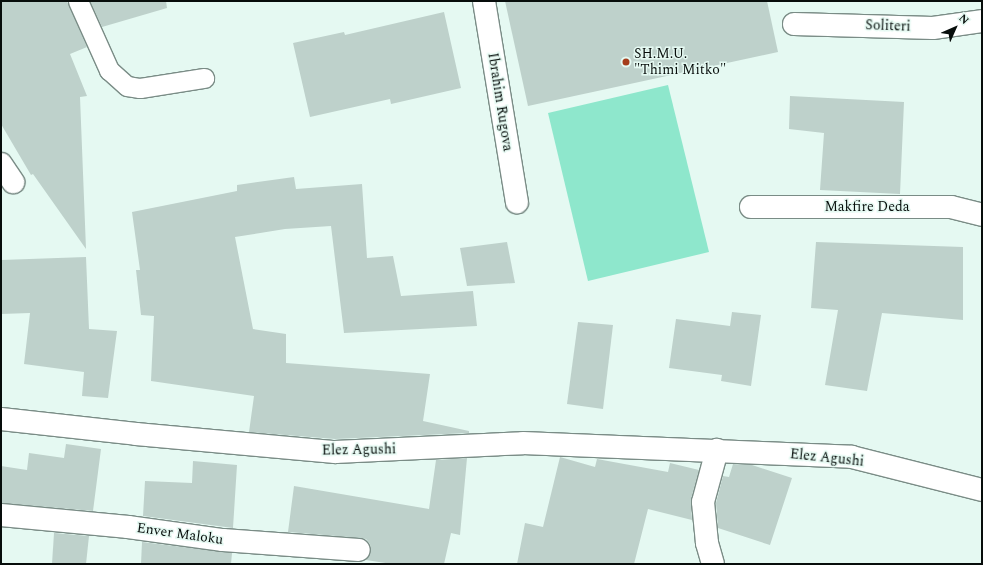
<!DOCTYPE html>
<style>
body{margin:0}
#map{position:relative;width:983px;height:565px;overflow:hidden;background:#e5f9f2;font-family:Spectral,serif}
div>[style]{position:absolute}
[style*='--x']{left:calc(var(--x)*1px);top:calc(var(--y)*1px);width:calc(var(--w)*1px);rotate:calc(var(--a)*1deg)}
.green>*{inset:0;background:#8ee7cc}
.building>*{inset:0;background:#bed1cb}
.roads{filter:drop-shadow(1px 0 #7a8c86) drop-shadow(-1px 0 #7a8c86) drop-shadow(0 1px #7a8c86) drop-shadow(0 -1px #7a8c86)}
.service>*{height:19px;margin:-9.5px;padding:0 9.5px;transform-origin:9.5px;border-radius:9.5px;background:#fff}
.minor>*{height:22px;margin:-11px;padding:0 11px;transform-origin:11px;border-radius:11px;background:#fff}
.dots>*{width:11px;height:11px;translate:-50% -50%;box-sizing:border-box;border:2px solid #e5f9f2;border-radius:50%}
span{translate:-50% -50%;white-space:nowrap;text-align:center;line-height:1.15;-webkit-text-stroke:3px #e5f9f2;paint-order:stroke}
.street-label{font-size:14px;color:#070d0b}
.poi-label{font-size:14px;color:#070d0b}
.left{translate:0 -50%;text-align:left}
.frame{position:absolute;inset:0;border:2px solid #070d0b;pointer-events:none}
.north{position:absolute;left:935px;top:8px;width:40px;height:40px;-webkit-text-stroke:3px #e5f9f2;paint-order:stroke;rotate:45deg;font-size:11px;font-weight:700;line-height:16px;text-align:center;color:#070d0b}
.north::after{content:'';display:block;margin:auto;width:14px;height:18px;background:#070d0b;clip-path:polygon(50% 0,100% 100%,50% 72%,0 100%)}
</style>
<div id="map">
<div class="green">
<i style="clip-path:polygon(668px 85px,709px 252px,588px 281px,548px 113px)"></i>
</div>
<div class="building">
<i style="clip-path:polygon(1px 1px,67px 1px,87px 47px,70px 54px,87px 96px,80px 97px,86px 249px,33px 174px,31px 175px,1px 124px)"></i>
<i style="clip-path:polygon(90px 1px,166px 1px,167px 8px,102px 27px)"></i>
<i style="clip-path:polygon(505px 1px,767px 1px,778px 52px,528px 106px)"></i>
<i style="clip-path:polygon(444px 12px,461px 88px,391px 104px,390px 99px,310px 117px,293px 43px,344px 32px,345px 35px)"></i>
<i style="clip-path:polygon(790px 96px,904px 102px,900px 194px,820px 190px,824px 133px,789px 129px)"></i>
<i style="clip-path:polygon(294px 177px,296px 189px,362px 184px,367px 258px,393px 256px,401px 296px,473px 291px,477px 326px,344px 333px,331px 226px,285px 229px,235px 237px,253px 329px,286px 334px,286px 363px,430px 374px,423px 421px,469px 431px,469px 433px,335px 439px,249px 432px,254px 396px,151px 381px,154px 316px,141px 315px,136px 270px,140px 270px,132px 212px,237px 191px,237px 185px)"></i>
<i style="clip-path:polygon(507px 242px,515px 283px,467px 286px,460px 248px)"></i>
<i style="clip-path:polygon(816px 242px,963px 247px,963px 320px,882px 313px,867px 391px,825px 385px,838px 310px,811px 308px)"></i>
<i style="clip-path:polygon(86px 257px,89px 329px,117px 331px,108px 398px,82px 396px,84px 372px,24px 364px,30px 313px,1px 314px,1px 260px)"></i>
<i style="clip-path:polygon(732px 312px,761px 315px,751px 386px,721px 381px,722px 375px,669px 368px,676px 319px,730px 326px)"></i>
<i style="clip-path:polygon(578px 322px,613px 325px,603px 409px,567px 404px)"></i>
<i style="clip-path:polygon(66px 444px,101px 449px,93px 511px,1px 503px,1px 466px,27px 470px,29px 453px,64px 458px)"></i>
<i style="clip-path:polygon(560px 457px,595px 467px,597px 459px,668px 472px,670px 463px,699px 470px,691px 499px,692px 520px,648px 509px,634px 564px,517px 564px,525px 523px,543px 527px)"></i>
<i style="clip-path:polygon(467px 458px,460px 535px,451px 533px,444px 564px,392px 564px,366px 560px,371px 551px,370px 544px,366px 539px,360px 538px,288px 532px,294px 486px,429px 509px,436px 460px)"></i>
<i style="clip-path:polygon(193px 461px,237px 465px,233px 528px,143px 516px,145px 481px,192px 483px)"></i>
<i style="clip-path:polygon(733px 464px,752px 465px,792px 478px,770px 545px,718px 528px,716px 503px,723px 476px,729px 477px)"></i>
<i style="clip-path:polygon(54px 533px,89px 536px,86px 564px,52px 564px)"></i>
<i style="clip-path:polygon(142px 542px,232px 553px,231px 564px,141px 564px)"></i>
</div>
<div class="roads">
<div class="service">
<i style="--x:78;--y:1;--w:76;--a:65.8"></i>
<i style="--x:109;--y:70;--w:24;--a:42"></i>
<i style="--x:127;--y:86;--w:13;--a:9"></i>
<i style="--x:140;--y:88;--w:65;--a:-8.9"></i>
</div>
<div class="minor">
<i style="--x:484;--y:1;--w:204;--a:80.7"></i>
<i style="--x:794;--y:24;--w:139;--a:1.6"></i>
<i style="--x:933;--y:28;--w:49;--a:-8.1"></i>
<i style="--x:1;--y:164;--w:22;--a:56"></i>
<i style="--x:751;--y:207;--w:200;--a:0"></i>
<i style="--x:951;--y:207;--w:32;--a:14"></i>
<i style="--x:1;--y:419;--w:136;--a:6.3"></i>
<i style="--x:136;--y:434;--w:200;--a:5.2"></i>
<i style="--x:335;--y:452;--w:188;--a:-2.7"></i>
<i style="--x:523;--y:443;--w:329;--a:2.4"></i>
<i style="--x:852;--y:457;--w:134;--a:14.2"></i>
<i style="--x:1;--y:515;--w:128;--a:5.4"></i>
<i style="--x:128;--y:527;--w:96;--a:7.8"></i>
<i style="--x:223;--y:540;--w:136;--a:4.2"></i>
<i style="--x:713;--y:564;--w:22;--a:-106"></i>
<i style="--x:707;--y:543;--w:41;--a:-95.6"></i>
<i style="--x:703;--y:502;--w:54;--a:-74.9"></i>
</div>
</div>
<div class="dots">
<i style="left:626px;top:62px;background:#a53e1c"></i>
</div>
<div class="street-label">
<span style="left:888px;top:26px;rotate:2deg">Soliteri</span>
<span style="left:500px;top:102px;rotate:81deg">Ibrahim Rugova</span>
<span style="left:867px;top:207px">Makfire Deda</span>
<span style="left:359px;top:450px;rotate:-1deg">Elez Agushi</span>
<span style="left:827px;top:458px;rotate:6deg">Elez Agushi</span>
<span style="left:180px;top:534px;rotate:8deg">Enver Maloku</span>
</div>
<div class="poi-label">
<span class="left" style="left:634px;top:62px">SH.M.U.<br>"Thimi Mitko"</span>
</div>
<div class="frame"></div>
<div class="north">N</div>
</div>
